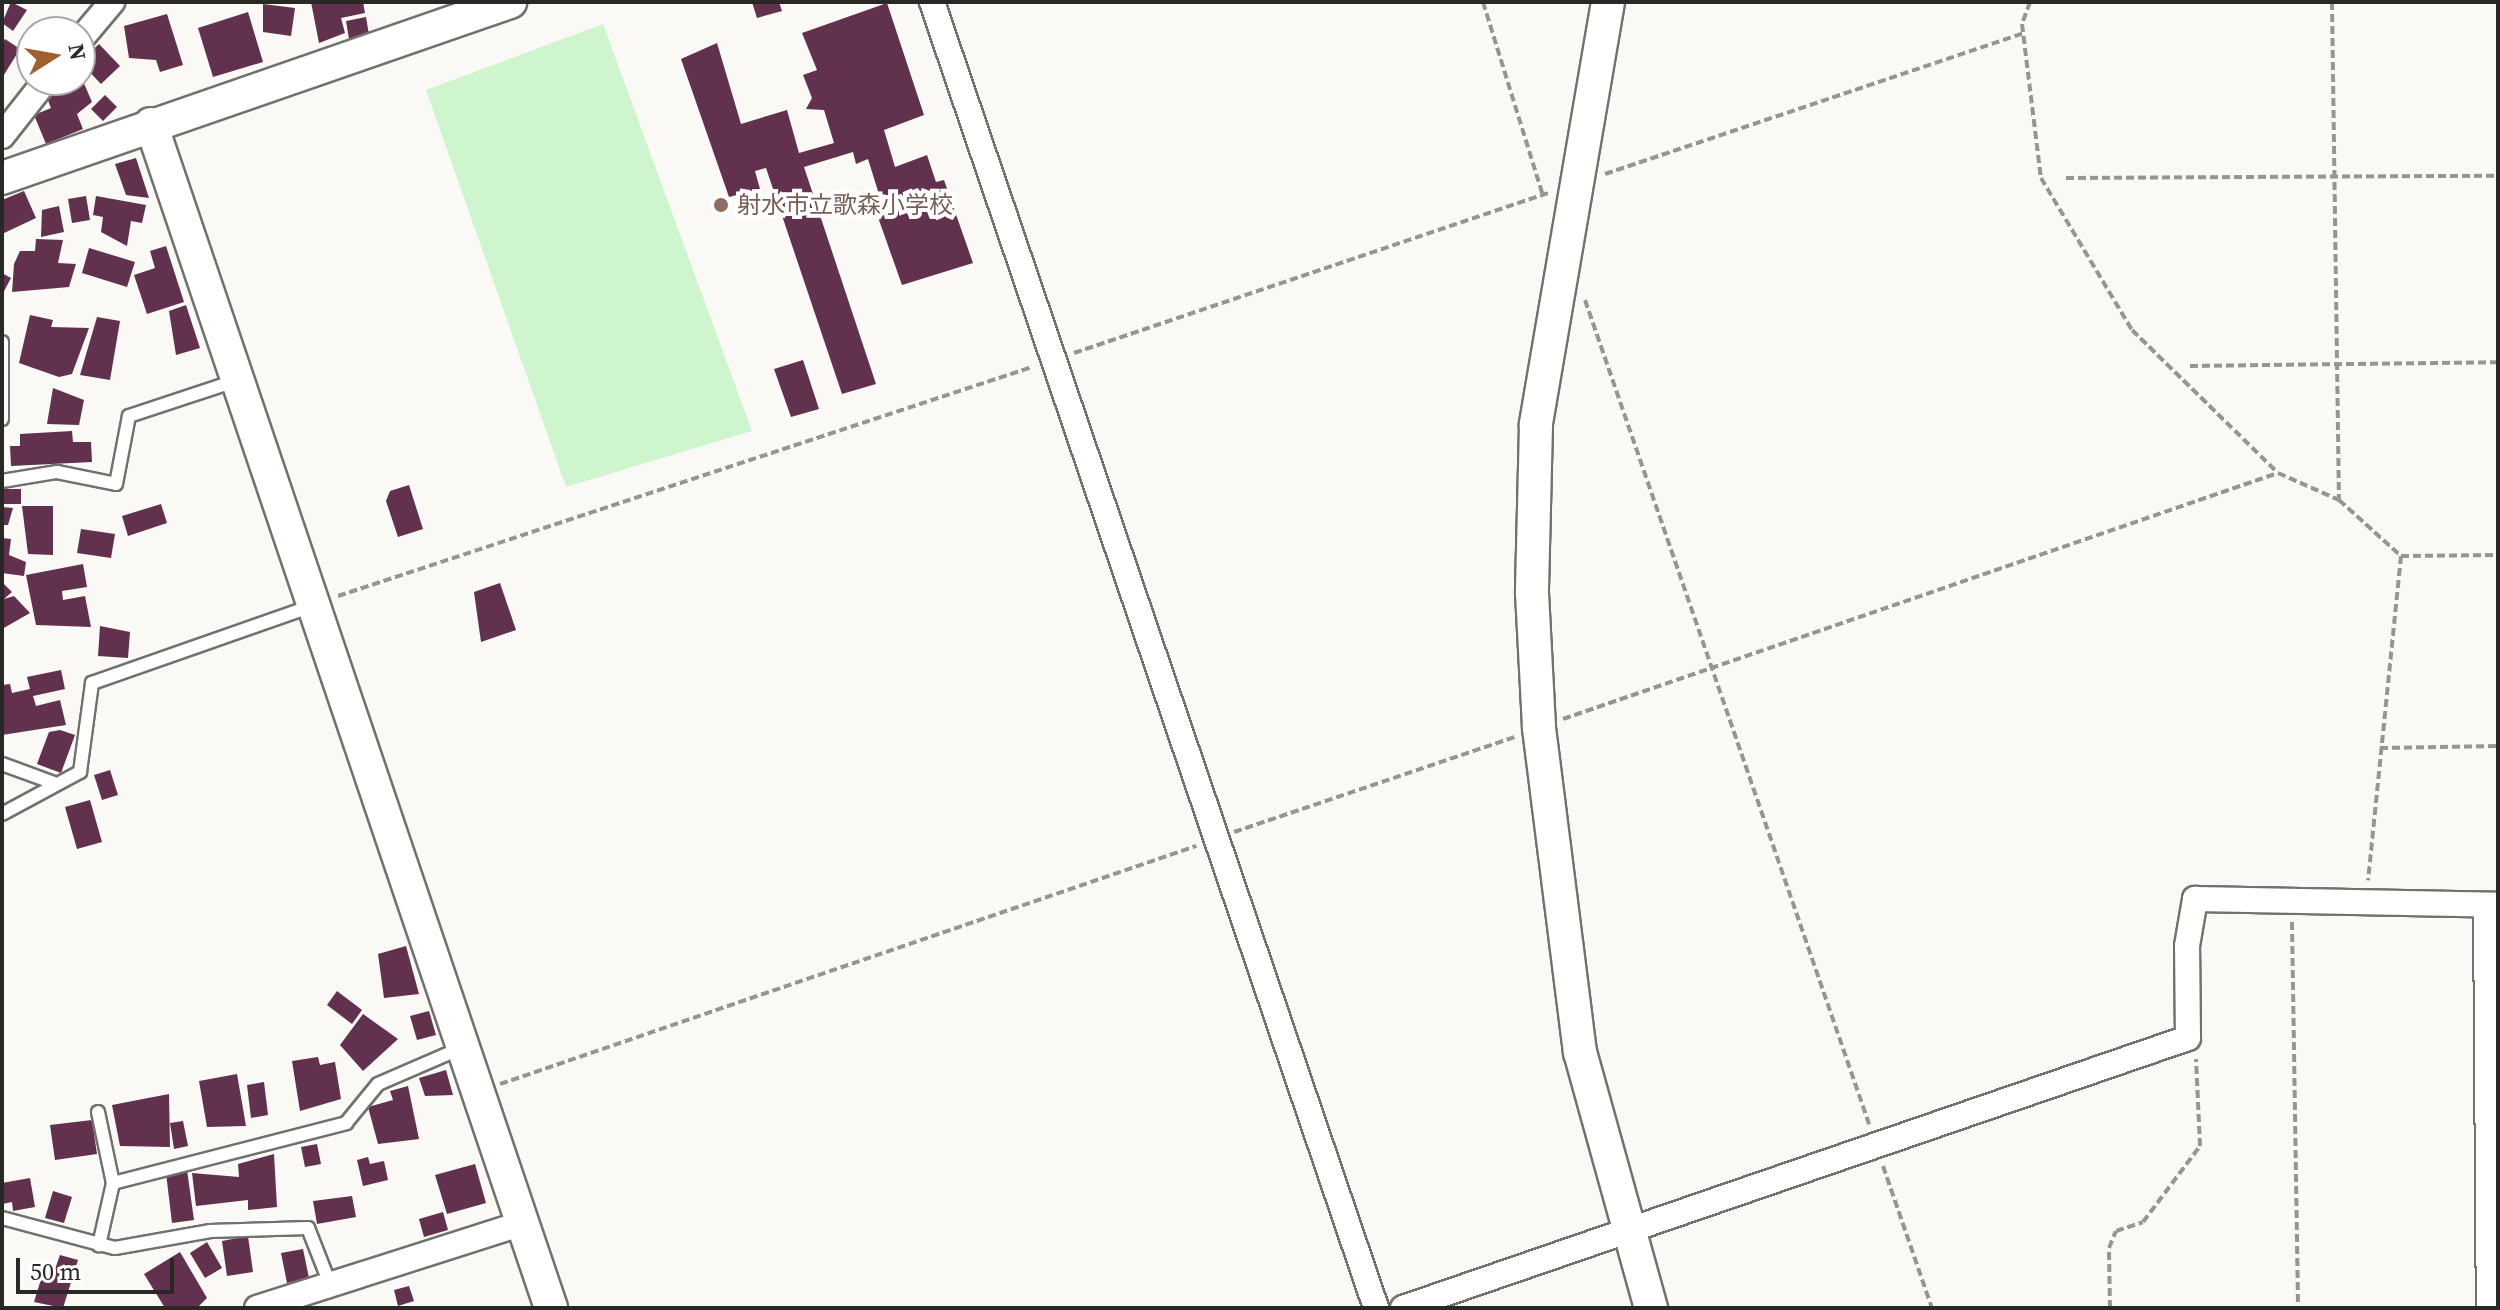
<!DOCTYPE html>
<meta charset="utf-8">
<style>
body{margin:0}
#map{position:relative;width:2500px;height:1310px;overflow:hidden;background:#faf9f5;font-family:"Source Serif 4","Noto Sans JP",serif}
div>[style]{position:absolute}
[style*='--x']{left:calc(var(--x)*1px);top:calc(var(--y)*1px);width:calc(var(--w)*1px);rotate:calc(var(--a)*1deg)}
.green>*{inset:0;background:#cef5cd}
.building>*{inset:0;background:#61314e}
.path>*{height:4px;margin-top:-2px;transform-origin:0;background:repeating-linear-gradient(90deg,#969592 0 8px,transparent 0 12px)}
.roads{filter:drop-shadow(2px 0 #72716d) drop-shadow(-2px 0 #72716d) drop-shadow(0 2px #72716d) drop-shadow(0 -2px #72716d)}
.lane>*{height:12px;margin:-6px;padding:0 6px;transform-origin:6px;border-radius:6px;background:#fff}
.street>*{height:24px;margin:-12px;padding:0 12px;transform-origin:12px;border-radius:12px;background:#fff}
.secondary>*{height:32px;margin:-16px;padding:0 16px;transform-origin:16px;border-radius:16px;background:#fff}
.dots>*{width:22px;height:22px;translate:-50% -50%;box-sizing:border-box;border:4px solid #fff;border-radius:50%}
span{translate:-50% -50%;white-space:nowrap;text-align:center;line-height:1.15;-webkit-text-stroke:8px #fff;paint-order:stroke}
.education-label{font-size:24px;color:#785e54}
.left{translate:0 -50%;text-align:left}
.frame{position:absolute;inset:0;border:4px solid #282826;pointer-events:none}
.north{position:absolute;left:16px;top:16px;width:80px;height:80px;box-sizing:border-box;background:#fff;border:2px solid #a9a9a8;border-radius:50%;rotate:79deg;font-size:22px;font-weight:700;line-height:32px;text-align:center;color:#282826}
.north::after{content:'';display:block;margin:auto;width:28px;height:36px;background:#a25f2e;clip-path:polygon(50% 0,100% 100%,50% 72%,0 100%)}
.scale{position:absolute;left:16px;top:1258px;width:158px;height:36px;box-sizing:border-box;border:4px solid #282826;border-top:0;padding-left:10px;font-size:24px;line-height:28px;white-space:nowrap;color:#282826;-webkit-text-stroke:6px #fff;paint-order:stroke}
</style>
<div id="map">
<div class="green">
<i style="clip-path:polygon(603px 24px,752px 431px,566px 487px,426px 90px)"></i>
</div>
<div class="building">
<i style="clip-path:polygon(11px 2px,27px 10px,13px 31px,2px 23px)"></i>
<i style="clip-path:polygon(311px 2px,363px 2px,365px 13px,341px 18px,345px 33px,319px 43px)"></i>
<i style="clip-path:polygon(752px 2px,779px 2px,782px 11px,757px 18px)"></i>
<i style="clip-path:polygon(887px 3px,924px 115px,884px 130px,895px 167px,927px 155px,936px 182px,944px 180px,973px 263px,902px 285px,874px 206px,882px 204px,868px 159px,856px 164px,853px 152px,804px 167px,876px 384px,842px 394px,766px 168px,755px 171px,760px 189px,729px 197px,681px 59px,717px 43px,741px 124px,787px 110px,799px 153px,834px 143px,824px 110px,806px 109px,812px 98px,803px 75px,817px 70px,802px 33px)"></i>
<i style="clip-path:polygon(263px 4px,295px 8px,291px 36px,263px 32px)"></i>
<i style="clip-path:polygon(248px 12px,263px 62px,213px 77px,198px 28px)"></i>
<i style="clip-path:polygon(167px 14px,183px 65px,160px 72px,156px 60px,129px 58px,124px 26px)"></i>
<i style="clip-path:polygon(366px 17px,369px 35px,349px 39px,346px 21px)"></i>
<i style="clip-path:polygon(5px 39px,20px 49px,2px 78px,2px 44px)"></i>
<i style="clip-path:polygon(99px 44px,120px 66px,101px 84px,80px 62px)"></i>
<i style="clip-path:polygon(80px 74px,92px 102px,77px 114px,83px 129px,46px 144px,34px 115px,51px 108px,47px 98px)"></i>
<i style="clip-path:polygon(105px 95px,117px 107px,103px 121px,91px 109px)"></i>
<i style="clip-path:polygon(136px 158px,149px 198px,126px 195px,115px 164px)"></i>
<i style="clip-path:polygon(24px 191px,36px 218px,2px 234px,2px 200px)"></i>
<i style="clip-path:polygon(86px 196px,90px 220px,72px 223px,68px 199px)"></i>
<i style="clip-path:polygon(96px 196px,146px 205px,142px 223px,131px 221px,127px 246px,101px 232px,103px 217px,93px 215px)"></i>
<i style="clip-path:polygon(59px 206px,64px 232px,41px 237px,42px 210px)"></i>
<i style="clip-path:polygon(36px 239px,63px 240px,58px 263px,76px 264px,69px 287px,12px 292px,14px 264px,20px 251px,35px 251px)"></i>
<i style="clip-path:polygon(166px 246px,184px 302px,147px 314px,134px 275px,155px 268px,150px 251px)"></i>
<i style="clip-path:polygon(89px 248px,135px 262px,127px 287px,82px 273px)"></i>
<i style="clip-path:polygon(2px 273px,11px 278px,2px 295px)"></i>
<i style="clip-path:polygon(186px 305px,200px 348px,176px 355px,169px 311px)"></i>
<i style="clip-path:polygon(30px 315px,53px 320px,51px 327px,89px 328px,72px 374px,59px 377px,19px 363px)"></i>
<i style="clip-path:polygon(97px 317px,120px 321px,110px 380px,80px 375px)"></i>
<i style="clip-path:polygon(803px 360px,819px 409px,791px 417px,774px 369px)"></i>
<i style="clip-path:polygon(53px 388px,84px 400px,79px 425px,47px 424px)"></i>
<i style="clip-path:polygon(72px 431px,73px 442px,91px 442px,92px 462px,11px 466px,10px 446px,20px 446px,20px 434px)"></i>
<i style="clip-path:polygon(409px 485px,423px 529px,398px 537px,386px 501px,390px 491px)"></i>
<i style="clip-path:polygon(2px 489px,21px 489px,21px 504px,2px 504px)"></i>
<i style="clip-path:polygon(161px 504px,167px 523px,128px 536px,122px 516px)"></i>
<i style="clip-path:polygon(22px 506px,53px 506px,53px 555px,28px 554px)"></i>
<i style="clip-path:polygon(2px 507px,13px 508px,8px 525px,2px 525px)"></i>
<i style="clip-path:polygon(81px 529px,115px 534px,111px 558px,77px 553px)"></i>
<i style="clip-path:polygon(2px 538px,11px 539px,9px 555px,26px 562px,24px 576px,2px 573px)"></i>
<i style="clip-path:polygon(83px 564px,87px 587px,62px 591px,63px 600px,85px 596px,91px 627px,36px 625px,26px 575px)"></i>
<i style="clip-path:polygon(2px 582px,12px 592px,4px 599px,14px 596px,30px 613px,2px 629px)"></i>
<i style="clip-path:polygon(500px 583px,516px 630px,481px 642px,474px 592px)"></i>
<i style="clip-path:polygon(100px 626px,130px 632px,128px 658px,98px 656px)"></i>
<i style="clip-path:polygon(61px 670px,65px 689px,33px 696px,36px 706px,60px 700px,66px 725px,2px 735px,2px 685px,10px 684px,12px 693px,30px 689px,27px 677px)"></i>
<i style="clip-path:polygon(60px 730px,75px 735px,61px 773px,37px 764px,49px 732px)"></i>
<i style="clip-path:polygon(110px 770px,118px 795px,102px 800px,94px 775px)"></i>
<i style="clip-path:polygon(90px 800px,102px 842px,77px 849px,65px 807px)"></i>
<i style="clip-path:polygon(406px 946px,419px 994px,384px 998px,378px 954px)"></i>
<i style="clip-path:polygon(337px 991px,362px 1010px,352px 1024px,327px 1005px)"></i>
<i style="clip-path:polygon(429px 1011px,436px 1035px,417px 1040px,410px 1016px)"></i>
<i style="clip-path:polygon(363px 1014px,398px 1039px,363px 1071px,340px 1045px)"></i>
<i style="clip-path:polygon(318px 1057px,320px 1065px,335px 1062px,341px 1099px,300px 1111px,292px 1061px)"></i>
<i style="clip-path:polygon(446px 1070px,453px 1095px,425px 1096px,419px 1078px)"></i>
<i style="clip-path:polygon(237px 1074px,246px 1126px,207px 1127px,199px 1081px)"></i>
<i style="clip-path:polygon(264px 1082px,268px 1115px,251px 1118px,247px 1085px)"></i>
<i style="clip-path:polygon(408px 1086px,419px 1139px,378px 1144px,368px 1107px,393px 1100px,390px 1091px)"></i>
<i style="clip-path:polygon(169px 1094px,170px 1147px,120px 1146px,112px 1105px)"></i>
<i style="clip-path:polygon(92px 1120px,97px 1154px,55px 1160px,50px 1125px)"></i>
<i style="clip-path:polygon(183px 1121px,188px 1146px,174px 1149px,170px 1123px)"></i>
<i style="clip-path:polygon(317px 1144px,321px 1164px,305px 1167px,301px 1147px)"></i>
<i style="clip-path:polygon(274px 1154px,277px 1207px,248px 1210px,248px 1200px,196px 1206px,192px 1173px,239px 1177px,238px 1164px)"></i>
<i style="clip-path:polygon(368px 1157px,370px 1164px,384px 1161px,388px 1180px,363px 1186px,357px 1160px)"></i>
<i style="clip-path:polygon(475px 1164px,486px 1203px,447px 1214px,435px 1175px)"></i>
<i style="clip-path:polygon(187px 1170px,194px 1220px,172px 1223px,166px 1173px)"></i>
<i style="clip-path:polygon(30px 1178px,35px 1207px,13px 1211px,12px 1202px,2px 1204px,2px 1183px)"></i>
<i style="clip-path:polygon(53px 1191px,72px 1197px,64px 1223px,45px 1218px)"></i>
<i style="clip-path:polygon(352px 1196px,356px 1217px,317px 1224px,313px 1201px)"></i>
<i style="clip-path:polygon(443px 1212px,448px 1230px,424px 1237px,419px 1219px)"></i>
<i style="clip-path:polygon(248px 1236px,253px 1272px,227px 1276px,222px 1241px)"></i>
<i style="clip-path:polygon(207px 1242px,222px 1268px,205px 1278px,190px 1253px)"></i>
<i style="clip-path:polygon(303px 1249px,309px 1278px,287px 1283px,281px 1253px)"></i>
<i style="clip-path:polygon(180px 1252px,207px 1298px,197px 1308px,165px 1308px,144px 1274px)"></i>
<i style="clip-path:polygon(60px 1255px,78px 1260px,63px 1308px,34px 1302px,45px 1266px,55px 1269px)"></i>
<i style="clip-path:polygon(409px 1286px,414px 1301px,398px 1306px,394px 1290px)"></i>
</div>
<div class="path">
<i style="--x:1483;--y:2;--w:203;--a:72.8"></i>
<i style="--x:2030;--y:2;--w:23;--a:110"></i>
<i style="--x:2022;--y:24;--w:155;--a:83"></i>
<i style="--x:2041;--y:178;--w:177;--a:59.1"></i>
<i style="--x:2132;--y:330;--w:204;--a:44.4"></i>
<i style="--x:2278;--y:473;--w:67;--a:23.9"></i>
<i style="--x:2339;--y:500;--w:84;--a:42.1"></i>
<i style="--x:2401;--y:556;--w:326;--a:95.8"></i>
<i style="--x:2332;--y:2;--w:497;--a:89.2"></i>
<i style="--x:1605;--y:174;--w:441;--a:-18.6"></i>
<i style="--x:2066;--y:178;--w:432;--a:-0.3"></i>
<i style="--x:1585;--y:300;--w:872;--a:70.98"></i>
<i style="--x:1074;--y:353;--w:503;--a:-18.65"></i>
<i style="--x:2190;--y:366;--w:308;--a:-0.7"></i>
<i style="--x:2401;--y:556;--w:97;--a:-0.6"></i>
<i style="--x:338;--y:596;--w:731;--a:-18.26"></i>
<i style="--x:1563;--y:719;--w:756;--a:-18.99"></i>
<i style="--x:2380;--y:748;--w:118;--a:-1"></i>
<i style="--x:1234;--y:832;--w:296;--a:-18.7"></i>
<i style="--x:2292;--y:922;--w:386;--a:89.1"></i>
<i style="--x:500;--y:1084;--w:736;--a:-18.88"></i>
<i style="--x:1883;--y:1166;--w:150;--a:71"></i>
<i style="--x:2110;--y:1308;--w:60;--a:-91"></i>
<i style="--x:2109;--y:1248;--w:18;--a:-68"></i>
<i style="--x:2116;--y:1231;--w:28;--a:-18"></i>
<i style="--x:2143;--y:1222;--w:95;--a:-53.1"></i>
<i style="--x:2200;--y:1146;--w:87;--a:-92.6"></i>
</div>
<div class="roads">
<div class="lane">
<i style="--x:2;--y:342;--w:77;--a:90"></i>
<i style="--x:2;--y:481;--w:56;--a:-9.3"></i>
<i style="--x:57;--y:472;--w:60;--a:11.5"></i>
<i style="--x:116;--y:484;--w:69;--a:-79.2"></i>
<i style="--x:129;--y:416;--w:112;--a:-18.3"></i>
<i style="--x:2;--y:764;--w:55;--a:20.1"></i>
<i style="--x:2;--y:814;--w:89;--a:-28.3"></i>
<i style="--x:80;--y:772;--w:90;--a:-82.3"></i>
<i style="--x:92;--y:683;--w:233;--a:-19.3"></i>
<i style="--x:98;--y:1112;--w:73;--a:78.1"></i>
<i style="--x:113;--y:1183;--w:64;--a:102.7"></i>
<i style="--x:113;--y:1183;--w:241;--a:-14.4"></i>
<i style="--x:346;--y:1123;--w:50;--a:-50.6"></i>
<i style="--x:378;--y:1084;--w:90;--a:-23.4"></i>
<i style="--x:2;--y:1218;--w:117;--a:14.9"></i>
<i style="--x:115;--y:1248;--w:97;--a:-10.1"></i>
<i style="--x:210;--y:1231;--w:98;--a:-1.8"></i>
<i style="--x:308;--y:1228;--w:60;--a:68.6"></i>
</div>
<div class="street">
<i style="--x:932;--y:2;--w:1379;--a:71.22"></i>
<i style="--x:80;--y:40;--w:50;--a:-49.9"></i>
<i style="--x:2;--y:136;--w:71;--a:-51.8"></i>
<i style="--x:2486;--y:906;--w:402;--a:89.6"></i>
<i style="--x:257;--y:1308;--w:279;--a:-17.7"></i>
<i style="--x:1403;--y:1308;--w:830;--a:-18.98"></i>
<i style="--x:2188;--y:1038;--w:92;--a:-90.6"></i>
<i style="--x:2187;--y:946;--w:48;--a:-80.3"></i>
<i style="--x:2195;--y:899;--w:303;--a:1.1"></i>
</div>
<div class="secondary">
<i style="--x:1608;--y:2;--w:429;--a:99.7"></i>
<i style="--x:1536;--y:425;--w:168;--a:91.4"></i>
<i style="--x:1532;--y:593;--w:135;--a:87"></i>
<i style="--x:1539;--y:728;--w:327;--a:82.8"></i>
<i style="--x:1580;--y:1052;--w:266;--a:74.5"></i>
<i style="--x:151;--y:124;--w:1250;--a:71.33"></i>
<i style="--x:2;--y:178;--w:538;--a:-19.11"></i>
</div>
</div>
<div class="dots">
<i style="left:721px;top:205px;background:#8d6e63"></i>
</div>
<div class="education-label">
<span class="left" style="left:737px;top:205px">射水市立歌森小学校</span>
</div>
<div class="frame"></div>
<div class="north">N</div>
<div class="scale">50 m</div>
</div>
